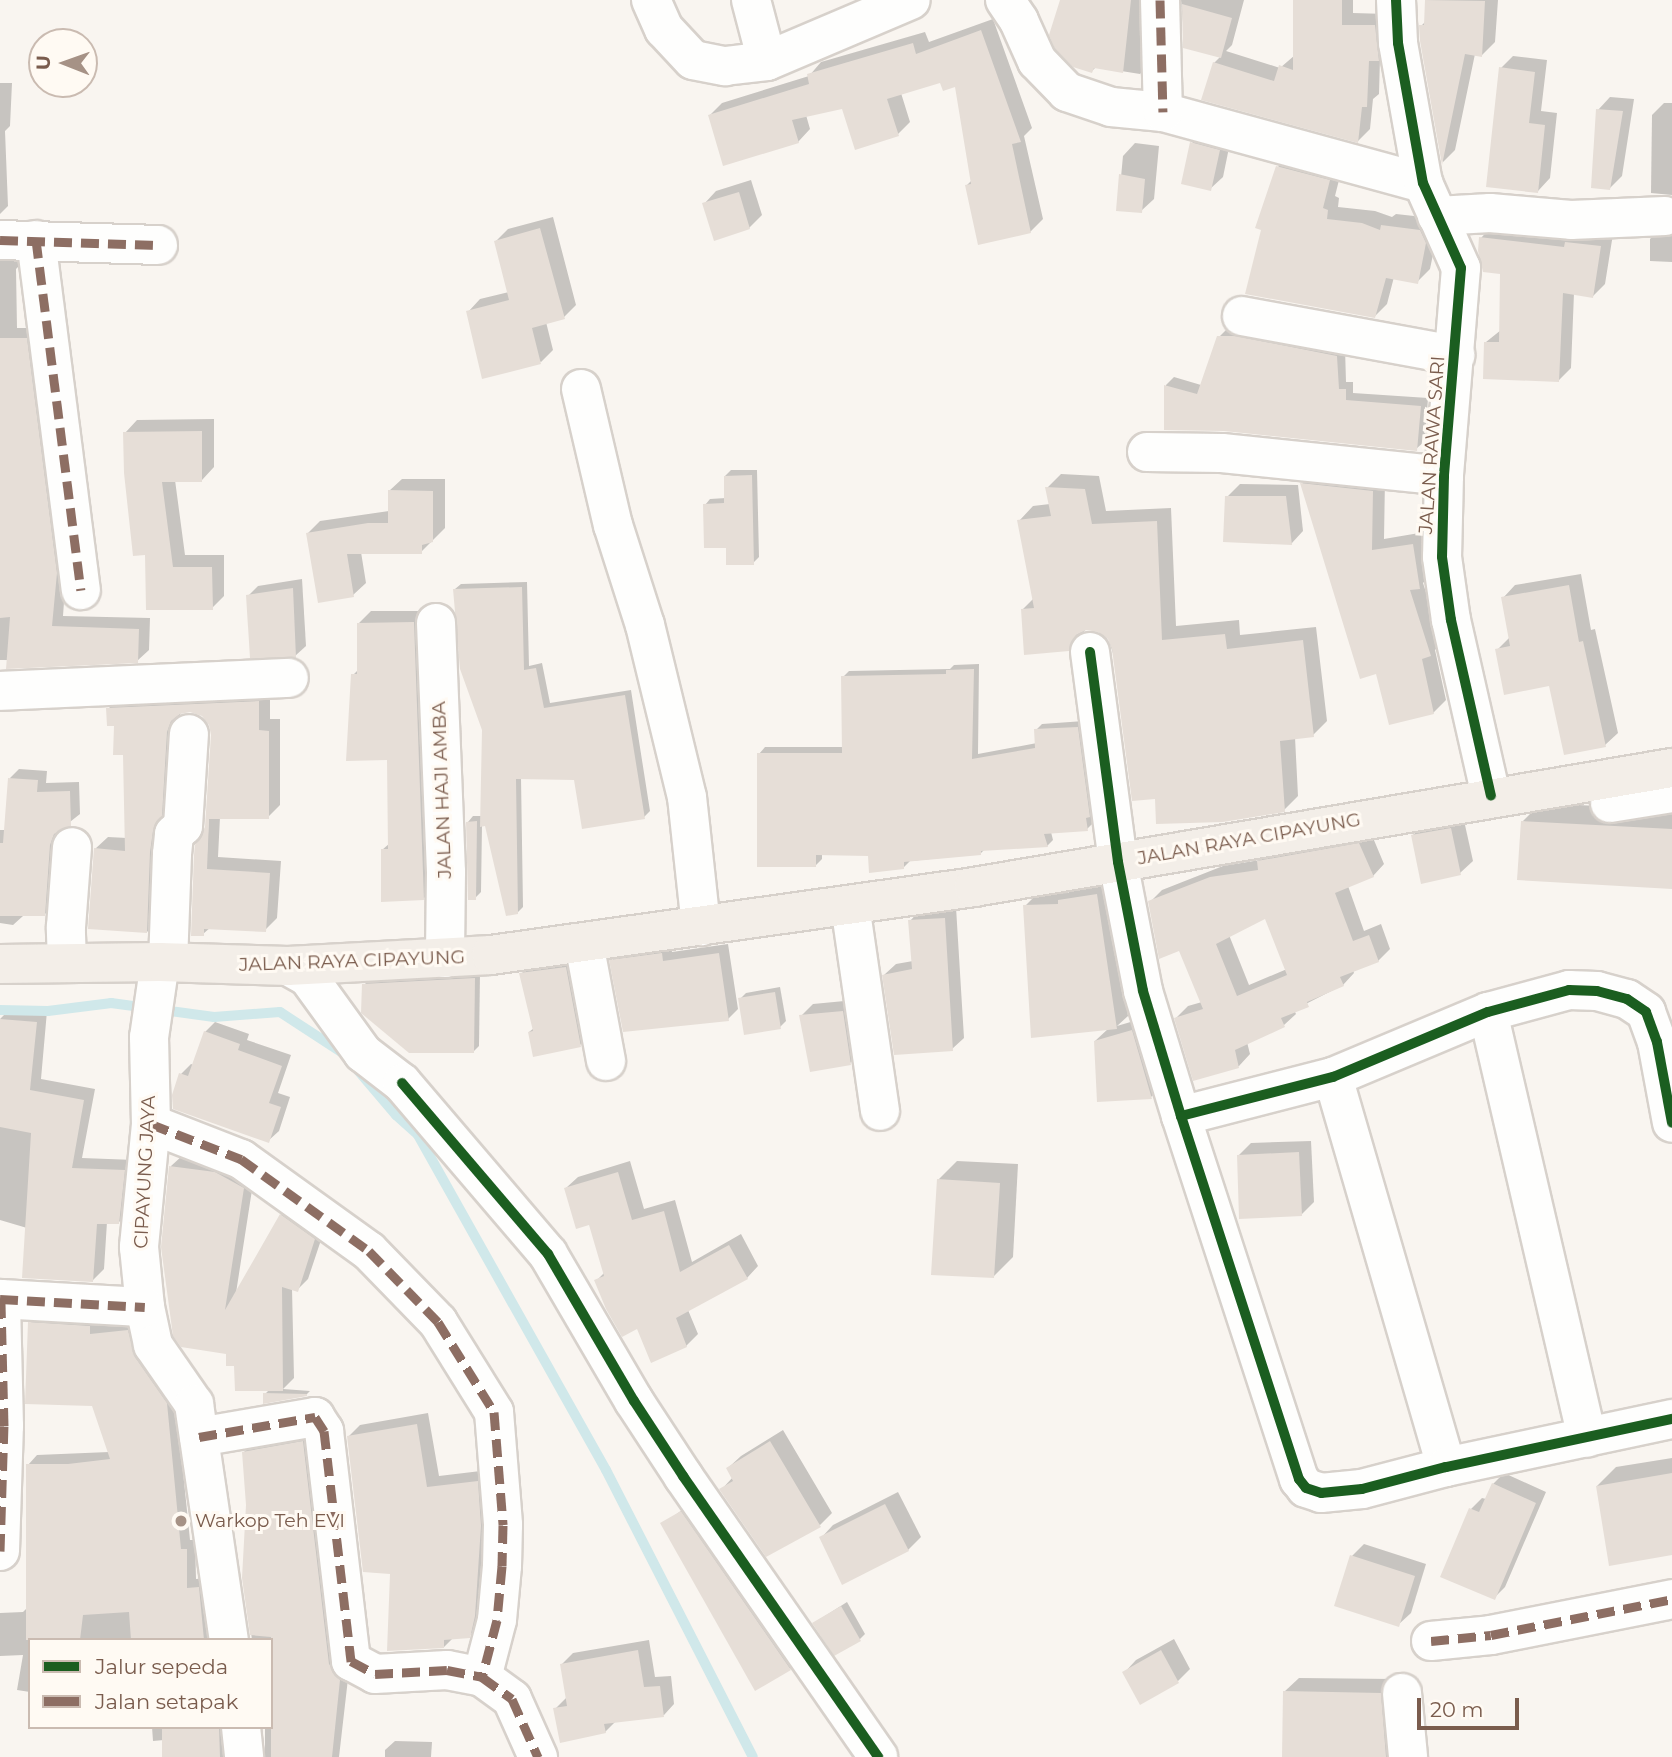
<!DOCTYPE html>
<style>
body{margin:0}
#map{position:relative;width:1672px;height:1757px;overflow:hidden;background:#f9f5f0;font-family:Montserrat,sans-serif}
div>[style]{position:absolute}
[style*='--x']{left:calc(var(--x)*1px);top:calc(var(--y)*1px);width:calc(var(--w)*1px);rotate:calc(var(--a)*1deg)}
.shadow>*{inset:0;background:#0003}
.stream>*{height:10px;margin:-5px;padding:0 5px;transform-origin:5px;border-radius:5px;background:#d0e8ea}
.building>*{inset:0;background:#e6ded7}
.roads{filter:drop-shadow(2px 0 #d7d1cb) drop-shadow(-2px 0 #d7d1cb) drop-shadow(0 2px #d7d1cb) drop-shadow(0 -2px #d7d1cb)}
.minor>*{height:38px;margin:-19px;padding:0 19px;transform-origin:19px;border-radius:19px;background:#fefefd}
.major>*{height:38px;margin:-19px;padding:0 19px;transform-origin:19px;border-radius:19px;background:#f3eee8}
.quiet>*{height:9px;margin-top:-4.5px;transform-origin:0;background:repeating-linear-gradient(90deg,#8d6e63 0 18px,transparent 0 27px)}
.cycleway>*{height:10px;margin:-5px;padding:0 5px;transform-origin:5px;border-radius:5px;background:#1b5e20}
.dots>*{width:19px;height:19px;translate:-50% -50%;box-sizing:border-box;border:4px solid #fffaf3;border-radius:50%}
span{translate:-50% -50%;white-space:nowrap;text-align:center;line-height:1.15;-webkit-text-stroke:6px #fffaf3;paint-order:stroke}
.street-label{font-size:19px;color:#7a5c4d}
.poi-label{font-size:19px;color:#7a5c4d}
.left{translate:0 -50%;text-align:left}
.legend{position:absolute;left:28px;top:1638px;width:245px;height:91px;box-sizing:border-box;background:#fffaf3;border:2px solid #cabbb1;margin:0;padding:9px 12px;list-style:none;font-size:21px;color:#7a5c4d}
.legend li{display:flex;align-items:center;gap:14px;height:35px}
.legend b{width:35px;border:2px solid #cabbb1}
.north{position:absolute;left:28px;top:28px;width:70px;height:70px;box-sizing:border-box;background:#fffaf3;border:2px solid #cabbb1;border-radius:50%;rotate:271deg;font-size:19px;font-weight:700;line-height:28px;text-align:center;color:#7a5c4d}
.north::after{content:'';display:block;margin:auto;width:24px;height:32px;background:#a69286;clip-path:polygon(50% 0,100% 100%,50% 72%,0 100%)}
.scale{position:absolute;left:1417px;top:1698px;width:102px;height:32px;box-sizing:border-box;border:4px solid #7a5c4d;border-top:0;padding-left:9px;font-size:21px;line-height:24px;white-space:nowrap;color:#7a5c4d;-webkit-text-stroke:5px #fffaf3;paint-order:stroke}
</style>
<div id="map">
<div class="shadow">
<i style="clip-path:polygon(1062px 0,1150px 0,1151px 62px,1140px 74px,1096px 67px,1092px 71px)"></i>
<i style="clip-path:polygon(1181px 0,1244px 0,1232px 45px,1226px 51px,1280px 68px,1295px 55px,1295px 0,1353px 0,1353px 13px,1387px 14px,1390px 48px,1380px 58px,1379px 94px,1373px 99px,1370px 129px,1358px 141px,1214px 63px,1220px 57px,1185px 46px)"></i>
<i style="clip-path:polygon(1426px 0,1498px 0,1495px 42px,1482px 55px,1475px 54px,1455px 150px,1443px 162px,1422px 40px,1421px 26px,1428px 19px)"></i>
<i style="clip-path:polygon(993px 19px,1032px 128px,1024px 136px,1043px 219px,1030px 232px,966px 186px,972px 180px,956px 85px,941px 81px,901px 93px,910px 122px,898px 134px,844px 107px,806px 115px,810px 129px,798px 142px,710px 115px,722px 103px,809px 76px,821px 62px,925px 32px,929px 42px)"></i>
<i style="clip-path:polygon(1513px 56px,1547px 60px,1541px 111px,1557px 113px,1550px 178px,1538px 191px,1501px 68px)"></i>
<i style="clip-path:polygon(0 83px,12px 83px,10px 126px,5px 131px,8px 206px,0 214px)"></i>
<i style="clip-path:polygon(1610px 97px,1634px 99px,1622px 176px,1610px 188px,1598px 110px)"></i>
<i style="clip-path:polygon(1664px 103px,1672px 103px,1672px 195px,1651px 193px,1652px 115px)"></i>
<i style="clip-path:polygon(1204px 131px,1231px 138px,1223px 177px,1210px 189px,1192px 143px)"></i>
<i style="clip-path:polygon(1135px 143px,1159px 146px,1154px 199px,1141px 211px,1118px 209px,1123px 156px)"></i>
<i style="clip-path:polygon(1290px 154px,1342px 168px,1335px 196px,1339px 198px,1338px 207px,1375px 211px,1392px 217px,1396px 214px,1432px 218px,1438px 230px,1430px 269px,1417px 282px,1394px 277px,1387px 304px,1375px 316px,1278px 167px)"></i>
<i style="clip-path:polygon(751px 180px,762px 215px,749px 228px,704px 204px,716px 191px)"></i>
<i style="clip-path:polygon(553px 217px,576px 305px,564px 317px,546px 322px,553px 350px,541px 362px,468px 312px,480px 299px,509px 292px,496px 241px,508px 229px)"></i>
<i style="clip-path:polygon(1493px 225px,1613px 234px,1605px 284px,1593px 296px,1574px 293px,1571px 368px,1558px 381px,1486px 342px,1501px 330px,1502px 272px,1481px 238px)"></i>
<i style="clip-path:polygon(1672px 226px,1672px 262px,1650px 261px,1650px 239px,1662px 227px)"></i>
<i style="clip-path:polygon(0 248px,20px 251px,20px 265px,16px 269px,17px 328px,37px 328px,67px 560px,63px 616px,150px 618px,149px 650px,137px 661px,0 660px)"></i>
<i style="clip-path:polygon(1227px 329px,1244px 329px,1345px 348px,1346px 382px,1353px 382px,1353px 393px,1428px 398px,1425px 441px,1416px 449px,1224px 429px,1165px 429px,1166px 385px,1174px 377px,1201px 385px,1219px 337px)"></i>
<i style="clip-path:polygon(214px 419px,214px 467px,202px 480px,175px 480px,185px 555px,224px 555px,224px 596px,212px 608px,147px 553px,125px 433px,137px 420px)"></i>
<i style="clip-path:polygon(731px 470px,757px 470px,759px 557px,753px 563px,727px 546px,705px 505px,710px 499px,726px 498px,725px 476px)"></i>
<i style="clip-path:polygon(1314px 471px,1385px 479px,1384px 539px,1425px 532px,1431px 575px,1423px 583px,1442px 642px,1435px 650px,1446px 700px,1433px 713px,1378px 671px,1302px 484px)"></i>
<i style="clip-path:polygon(1061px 474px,1099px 476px,1106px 511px,1171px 508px,1176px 626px,1239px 620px,1240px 635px,1316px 627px,1327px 721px,1313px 735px,1295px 737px,1298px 796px,1284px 810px,1157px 798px,1108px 637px,1098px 630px,1086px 629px,1068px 650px,1022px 610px,1034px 598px,1019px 521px,1033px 506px,1050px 504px,1047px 488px)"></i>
<i style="clip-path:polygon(402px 479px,445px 479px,445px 528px,421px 552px,361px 552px,366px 583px,353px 595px,308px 533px,320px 521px,389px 511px,389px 491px)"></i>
<i style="clip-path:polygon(1240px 484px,1298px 485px,1303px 531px,1291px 544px,1227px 497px)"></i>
<i style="clip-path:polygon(1581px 574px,1591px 630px,1595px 629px,1618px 733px,1605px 745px,1551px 684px,1497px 650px,1510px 637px,1503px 598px,1515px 585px)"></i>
<i style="clip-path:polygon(302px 579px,306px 646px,295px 656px,248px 596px,258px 586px)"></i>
<i style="clip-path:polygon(527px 582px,529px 666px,542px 663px,550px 703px,631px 690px,650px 811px,644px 817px,576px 778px,521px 777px,523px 907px,517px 913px,487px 825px,482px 825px,481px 892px,475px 898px,468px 822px,473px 816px,482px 816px,483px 729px,455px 589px,461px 584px)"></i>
<i style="clip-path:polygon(371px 611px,426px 611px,436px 886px,423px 899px,382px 850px,390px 843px,389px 758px,353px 675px,359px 669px,358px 624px)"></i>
<i style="clip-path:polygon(979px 664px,978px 754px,1037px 743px,1036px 730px,1042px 724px,1084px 721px,1095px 809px,1092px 812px,1093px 823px,1087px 829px,1051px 832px,1053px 840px,1047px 846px,985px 849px,980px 854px,910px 861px,904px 867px,869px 854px,822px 853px,822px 859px,816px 865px,759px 754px,765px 747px,843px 747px,843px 677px,849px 671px,950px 669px,954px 665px)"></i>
<i style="clip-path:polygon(270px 690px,270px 719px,280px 719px,280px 805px,268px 817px,220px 817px,218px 857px,281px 861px,277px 918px,265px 930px,211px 927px,203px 934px,213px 735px,210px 724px,203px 715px,190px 710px,181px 712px,179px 718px,173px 802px,164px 817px,159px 919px,147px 932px,95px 849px,108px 837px,127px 838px,124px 753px,108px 709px,120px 697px)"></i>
<i style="clip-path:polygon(19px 769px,47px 771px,46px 783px,79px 782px,80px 814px,61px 829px,59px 834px,54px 905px,44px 915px,23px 916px,13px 925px,0 923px,0 830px,6px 830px,10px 778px)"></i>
<i style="clip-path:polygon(1541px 803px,1672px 810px,1672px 887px,1522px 822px)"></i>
<i style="clip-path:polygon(1463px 816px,1473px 861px,1460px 873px,1413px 835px,1425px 823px)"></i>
<i style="clip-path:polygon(evenodd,1371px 833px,1384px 864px,1373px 876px,1348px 886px,1364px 931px,1381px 924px,1390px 949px,1378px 961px,1353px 970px,1354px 973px,1343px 985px,1294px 1010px,1296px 1014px,1284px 1025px,1247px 1042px,1250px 1054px,1239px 1066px,1194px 1079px,1176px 1018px,1188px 1006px,1202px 1002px,1180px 949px,1150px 902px,1162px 890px,1223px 866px,1260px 860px,1271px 850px,1371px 833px,1266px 917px,1287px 969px,1249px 985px,1229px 935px,1266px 917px)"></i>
<i style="clip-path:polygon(1109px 883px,1128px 1016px,1117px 1026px,1144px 1018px,1163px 1085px,1151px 1097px,1095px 1041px,1109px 1028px,1025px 906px,1037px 894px,1068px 893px,1072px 889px)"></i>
<i style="clip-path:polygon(956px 907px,964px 1038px,952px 1049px,884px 975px,896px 964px,913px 961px,910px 921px,921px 909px)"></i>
<i style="clip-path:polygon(671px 944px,672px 952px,728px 944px,738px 1009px,728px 1019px,611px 961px,621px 951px)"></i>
<i style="clip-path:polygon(576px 957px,591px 1034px,580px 1045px,529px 1032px,534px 1028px,521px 974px,532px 963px)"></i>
<i style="clip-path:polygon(480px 973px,479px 1046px,474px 1051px,364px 985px,370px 979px)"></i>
<i style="clip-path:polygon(780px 987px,786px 1021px,780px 1027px,740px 999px,746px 993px)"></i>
<i style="clip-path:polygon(855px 1000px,863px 1051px,850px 1063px,801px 1016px,813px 1004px)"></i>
<i style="clip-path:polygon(11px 1008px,47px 1011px,41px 1079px,95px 1089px,82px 1158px,135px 1160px,130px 1211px,119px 1222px,107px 1222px,104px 1269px,93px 1280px,27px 1228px,0 1220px,0 1019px)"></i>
<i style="clip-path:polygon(215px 1022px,249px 1034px,247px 1040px,291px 1055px,278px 1093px,290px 1097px,279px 1131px,268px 1141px,181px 1074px,191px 1064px,194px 1065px,205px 1032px)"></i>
<i style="clip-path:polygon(1311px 1141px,1314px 1202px,1301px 1215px,1239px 1155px,1251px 1143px)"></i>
<i style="clip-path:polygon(182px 1156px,254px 1177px,236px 1293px,281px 1215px,292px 1204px,325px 1228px,308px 1279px,297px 1290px,292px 1288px,294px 1378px,283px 1389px,310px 1391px,306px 1395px,265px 1394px,270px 1389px,236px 1364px,228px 1353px,175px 1335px,163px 1247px,171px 1166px)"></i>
<i style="clip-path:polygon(630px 1161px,644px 1209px,675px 1200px,692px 1262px,741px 1234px,758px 1266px,747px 1278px,688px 1310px,698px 1334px,686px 1346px,638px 1327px,597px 1280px,604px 1273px,590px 1223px,566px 1188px,578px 1177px)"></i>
<i style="clip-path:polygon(957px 1161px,1018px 1164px,1013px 1257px,994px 1276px,938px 1180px)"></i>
<i style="clip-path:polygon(39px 1314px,99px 1317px,98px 1326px,137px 1322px,175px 1393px,190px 1540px,195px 1540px,196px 1579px,208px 1578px,219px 1640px,30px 1640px,30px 1692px,17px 1690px,23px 1655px,0 1656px,0 1613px,23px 1612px,27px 1608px,28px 1465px,37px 1455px,109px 1452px,93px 1404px,27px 1402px,30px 1323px)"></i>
<i style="clip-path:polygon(428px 1413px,439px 1476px,489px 1470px,481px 1624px,469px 1636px,453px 1638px,444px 1647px,392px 1572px,348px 1437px,360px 1425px)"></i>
<i style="clip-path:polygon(783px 1430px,832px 1513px,820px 1525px,721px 1490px,733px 1477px,728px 1468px,741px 1456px)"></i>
<i style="clip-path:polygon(312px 1433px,349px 1670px,339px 1757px,265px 1757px,265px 1727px,271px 1727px,271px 1640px,252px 1640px,244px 1578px,248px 1505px,243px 1453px,253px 1443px)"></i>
<i style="clip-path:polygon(1672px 1458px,1672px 1553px,1597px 1486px,1616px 1467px)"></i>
<i style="clip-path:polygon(1504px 1473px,1546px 1492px,1505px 1587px,1494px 1598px,1442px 1576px,1471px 1509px,1482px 1498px,1486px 1499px,1493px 1484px)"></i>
<i style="clip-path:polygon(898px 1492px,921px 1537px,908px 1550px,821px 1538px,833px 1525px)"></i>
<i style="clip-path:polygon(693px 1502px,801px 1658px,790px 1669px,663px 1524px)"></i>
<i style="clip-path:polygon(1364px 1544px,1426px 1564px,1411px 1613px,1398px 1625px,1352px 1556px)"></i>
<i style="clip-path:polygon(847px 1602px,865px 1634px,859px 1640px,814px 1623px)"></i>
<i style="clip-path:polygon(1174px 1639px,1190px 1669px,1178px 1681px,1124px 1673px,1136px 1660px)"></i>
<i style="clip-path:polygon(649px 1640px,655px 1677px,671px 1676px,674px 1704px,664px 1715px,616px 1721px,605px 1732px,555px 1709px,567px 1697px,562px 1664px,573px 1653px)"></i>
<i style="clip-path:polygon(1299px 1678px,1394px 1679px,1406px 1757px,1284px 1757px,1284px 1692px)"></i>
<i style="clip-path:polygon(152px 1727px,230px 1727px,234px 1757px,163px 1757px,164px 1740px,153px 1741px)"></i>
<i style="clip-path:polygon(395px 1741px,432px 1742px,431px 1757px,385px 1757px,385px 1750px)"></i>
</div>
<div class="stream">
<i style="--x:0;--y:1010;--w:48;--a:1.2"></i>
<i style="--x:48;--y:1011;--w:64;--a:-7.2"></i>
<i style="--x:111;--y:1003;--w:104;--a:7.7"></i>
<i style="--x:214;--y:1017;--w:66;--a:-4.3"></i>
<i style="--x:280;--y:1012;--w:75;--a:33.1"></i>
<i style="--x:356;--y:1068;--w:62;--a:49.6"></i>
<i style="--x:396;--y:1115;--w:30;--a:42"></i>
<i style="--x:418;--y:1135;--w:384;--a:60.7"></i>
<i style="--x:606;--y:1470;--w:322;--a:62.9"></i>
</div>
<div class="building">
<i style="clip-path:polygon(1060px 0,1131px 0,1123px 73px,1094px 68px,1092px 73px,1073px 67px,1055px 49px,1049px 35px)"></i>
<i style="clip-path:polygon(1293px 0,1342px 0,1342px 25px,1375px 25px,1379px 61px,1369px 61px,1367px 107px,1362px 107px,1358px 143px,1201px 100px,1213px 62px,1274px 81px,1279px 65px,1293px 70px)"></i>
<i style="clip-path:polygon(1425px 0,1485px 1px,1482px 57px,1465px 54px,1442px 165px,1420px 41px,1419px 25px,1424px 25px)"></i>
<i style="clip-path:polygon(1182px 4px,1232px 18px,1221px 58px,1183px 48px)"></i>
<i style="clip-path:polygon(981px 30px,1021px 142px,1012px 144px,1031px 233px,978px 245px,965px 185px,971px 184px,955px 87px,943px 91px,940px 83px,887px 99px,899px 136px,855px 150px,842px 109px,792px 120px,799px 143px,723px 166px,708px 115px,809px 84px,807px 74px,913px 43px,916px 54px)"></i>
<i style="clip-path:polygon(1499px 67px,1535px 72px,1529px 123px,1545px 125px,1538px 193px,1486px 187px)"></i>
<i style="clip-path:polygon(1596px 109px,1623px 111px,1610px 190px,1591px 188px)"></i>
<i style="clip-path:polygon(1190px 142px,1220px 150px,1211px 191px,1181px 184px)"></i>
<i style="clip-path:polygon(1276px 166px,1330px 180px,1323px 208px,1328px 210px,1327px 219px,1362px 223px,1380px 230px,1381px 225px,1420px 230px,1426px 243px,1418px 284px,1386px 278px,1375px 318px,1245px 294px,1261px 230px,1255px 228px)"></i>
<i style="clip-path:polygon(1119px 174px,1145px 179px,1142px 213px,1116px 211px)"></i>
<i style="clip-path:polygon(739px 192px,750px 229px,714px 241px,702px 203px)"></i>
<i style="clip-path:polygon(540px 228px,565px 319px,532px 328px,541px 364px,482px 379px,466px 311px,509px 300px,494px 241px)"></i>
<i style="clip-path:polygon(1479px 237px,1564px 247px,1565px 242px,1601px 246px,1593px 298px,1563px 293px,1559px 382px,1483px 379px,1484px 342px,1499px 342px,1500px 274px,1483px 272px,1478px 251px)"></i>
<i style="clip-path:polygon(1217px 336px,1235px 336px,1337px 356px,1339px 389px,1346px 389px,1346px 400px,1421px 406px,1417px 451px,1224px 431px,1164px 430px,1164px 385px,1197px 394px)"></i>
<i style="clip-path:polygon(0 338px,27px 338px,57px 573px,52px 626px,139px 629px,138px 663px,6px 669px,10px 617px,0 618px)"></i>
<i style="clip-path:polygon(202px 431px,202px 482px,162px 482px,173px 567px,212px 567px,213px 610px,146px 610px,145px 555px,133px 556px,124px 473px,123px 432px)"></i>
<i style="clip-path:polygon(752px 475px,754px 565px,726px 565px,726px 548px,704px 548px,703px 504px,724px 503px,724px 476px)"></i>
<i style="clip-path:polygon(1300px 483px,1373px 491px,1372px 550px,1413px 544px,1420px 589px,1410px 590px,1431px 656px,1422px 659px,1434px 714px,1389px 725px,1376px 674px,1360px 679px)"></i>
<i style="clip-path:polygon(1045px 487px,1085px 489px,1092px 524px,1157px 521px,1162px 640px,1225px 634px,1227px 649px,1303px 640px,1314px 737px,1280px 741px,1285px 812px,1223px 822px,1156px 824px,1155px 799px,1132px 801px,1112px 649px,1108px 639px,1098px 632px,1086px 630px,1076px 635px,1069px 651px,1024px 655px,1021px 609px,1034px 608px,1017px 520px,1051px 516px)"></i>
<i style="clip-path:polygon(388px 490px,433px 491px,433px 542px,422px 545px,422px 554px,347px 554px,354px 597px,318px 603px,306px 533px,368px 523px,388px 523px)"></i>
<i style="clip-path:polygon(1225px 496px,1286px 496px,1292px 545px,1223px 542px)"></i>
<i style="clip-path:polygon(1569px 585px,1579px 642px,1583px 641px,1606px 747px,1564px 755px,1549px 686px,1504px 695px,1495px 649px,1510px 646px,1501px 597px)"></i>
<i style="clip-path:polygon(522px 587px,524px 670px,536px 668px,544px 708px,625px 695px,645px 819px,582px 829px,574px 780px,516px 779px,518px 914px,506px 916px,485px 826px,480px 827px,482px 730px,460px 669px,453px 589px)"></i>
<i style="clip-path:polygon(293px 588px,296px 658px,250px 658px,246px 595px)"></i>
<i style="clip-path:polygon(414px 622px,424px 900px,381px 902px,381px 849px,388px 849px,387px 760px,346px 761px,351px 674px,357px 674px,357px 623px)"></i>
<i style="clip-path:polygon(974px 669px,972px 759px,1035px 748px,1034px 729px,1078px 727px,1090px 817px,1086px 818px,1088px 831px,1044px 834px,1048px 847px,981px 851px,981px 855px,904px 862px,904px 869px,869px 873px,868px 856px,816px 855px,816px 867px,757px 867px,757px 753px,842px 753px,841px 676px,946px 674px,946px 670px)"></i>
<i style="clip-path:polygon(259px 701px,259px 730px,269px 731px,269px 819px,209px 819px,207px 869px,270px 873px,266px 932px,204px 929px,204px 936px,191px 936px,194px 855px,195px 845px,205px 827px,211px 735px,209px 725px,202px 716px,190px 712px,180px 714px,171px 721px,167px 732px,162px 816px,153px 831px,150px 852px,147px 933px,88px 929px,94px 848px,125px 851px,123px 755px,113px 755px,114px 726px,107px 726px,106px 708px)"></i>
<i style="clip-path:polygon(8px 778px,38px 780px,37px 792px,70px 791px,71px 826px,54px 834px,50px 845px,45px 916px,0 916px,0 843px,3px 843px)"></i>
<i style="clip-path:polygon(477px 821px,476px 900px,468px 900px,466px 822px)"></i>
<i style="clip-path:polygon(1521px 821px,1672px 829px,1672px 889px,1517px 880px)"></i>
<i style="clip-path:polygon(1451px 828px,1461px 875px,1421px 884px,1411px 835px)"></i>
<i style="clip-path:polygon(evenodd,1359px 843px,1374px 877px,1335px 893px,1353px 941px,1369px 935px,1379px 962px,1340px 977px,1344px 986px,1307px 1002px,1309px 1007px,1281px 1018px,1285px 1027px,1235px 1050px,1239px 1068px,1193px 1081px,1174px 1018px,1203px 1009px,1179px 951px,1159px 959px,1148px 901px,1210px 877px,1258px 870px,1257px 861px,1359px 843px,1265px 919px,1287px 975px,1237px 996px,1216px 944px,1265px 919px)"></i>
<i style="clip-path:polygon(1097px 894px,1117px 1029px,1031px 1038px,1023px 905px,1058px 904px,1058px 900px)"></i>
<i style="clip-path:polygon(945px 918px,953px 1051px,894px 1055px,882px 975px,912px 969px,908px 920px)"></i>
<i style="clip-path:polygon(662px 953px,663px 961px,719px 953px,729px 1021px,623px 1032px,609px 960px)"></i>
<i style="clip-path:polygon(566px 967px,581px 1047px,533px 1057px,528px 1032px,533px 1031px,519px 973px)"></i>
<i style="clip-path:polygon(475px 978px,474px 1053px,409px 1053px,361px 1013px,362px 984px)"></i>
<i style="clip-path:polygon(775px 992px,781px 1029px,744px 1035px,738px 998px)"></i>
<i style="clip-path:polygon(843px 1011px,851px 1065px,810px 1072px,799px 1015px)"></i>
<i style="clip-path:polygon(0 1019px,37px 1022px,30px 1090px,84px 1100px,72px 1168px,125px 1170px,119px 1224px,97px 1224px,93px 1282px,22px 1278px,31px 1133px,0 1127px)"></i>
<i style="clip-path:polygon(1132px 1030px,1152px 1099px,1097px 1102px,1094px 1041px)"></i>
<i style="clip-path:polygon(204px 1031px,240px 1044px,238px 1050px,282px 1066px,269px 1103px,281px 1107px,269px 1143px,173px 1109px,172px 1095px,179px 1073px,188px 1076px)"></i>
<i style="clip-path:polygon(1299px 1152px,1302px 1216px,1239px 1219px,1237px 1155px)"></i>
<i style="clip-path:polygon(169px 1166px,215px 1172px,244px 1188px,225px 1310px,280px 1214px,315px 1239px,298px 1292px,282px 1287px,283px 1391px,235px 1391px,234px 1366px,226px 1366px,226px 1354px,181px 1347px,173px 1336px,161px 1247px)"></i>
<i style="clip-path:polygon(618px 1172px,632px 1220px,664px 1211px,680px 1272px,729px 1245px,748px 1279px,676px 1318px,687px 1347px,651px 1363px,637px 1329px,622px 1337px,606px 1309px,594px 1280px,604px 1276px,589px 1225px,576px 1229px,564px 1188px)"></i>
<i style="clip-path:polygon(937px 1179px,1000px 1183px,994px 1278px,931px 1275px)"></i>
<i style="clip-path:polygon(28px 1322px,90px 1326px,90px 1334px,128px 1330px,135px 1357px,167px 1403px,181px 1549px,187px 1549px,187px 1588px,199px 1587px,204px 1640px,131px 1640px,129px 1612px,83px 1615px,80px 1640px,26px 1640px,26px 1464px,68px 1464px,110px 1459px,92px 1406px,25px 1404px)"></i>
<i style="clip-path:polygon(263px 1393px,307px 1394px,307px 1396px,263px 1404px)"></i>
<i style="clip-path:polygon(417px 1424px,427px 1487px,478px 1481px,481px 1526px,475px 1616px,470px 1638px,444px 1640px,444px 1648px,387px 1651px,390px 1574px,363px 1572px,347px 1436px)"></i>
<i style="clip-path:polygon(303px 1441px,329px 1664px,340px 1680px,332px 1757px,271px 1757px,271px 1637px,250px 1635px,242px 1578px,246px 1505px,242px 1452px)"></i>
<i style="clip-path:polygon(770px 1441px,821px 1527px,766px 1557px,719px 1489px,733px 1481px,726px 1468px)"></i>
<i style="clip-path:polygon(1672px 1473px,1672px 1555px,1609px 1566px,1596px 1486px)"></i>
<i style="clip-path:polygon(1492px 1483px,1536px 1503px,1495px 1600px,1440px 1577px,1469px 1508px,1479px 1512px)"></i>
<i style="clip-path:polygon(885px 1504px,909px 1551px,842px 1585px,819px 1537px)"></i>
<i style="clip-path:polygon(681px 1511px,791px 1670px,755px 1691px,660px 1523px)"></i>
<i style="clip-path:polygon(1350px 1555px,1415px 1576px,1399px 1627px,1334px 1606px)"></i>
<i style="clip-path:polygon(841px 1606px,861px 1641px,834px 1656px,812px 1623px)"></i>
<i style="clip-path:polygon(638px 1650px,644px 1687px,660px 1686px,664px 1717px,604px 1724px,606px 1733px,560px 1743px,553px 1708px,567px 1706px,560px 1664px)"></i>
<i style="clip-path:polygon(1161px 1650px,1179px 1683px,1140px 1705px,1122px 1672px)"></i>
<i style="clip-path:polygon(1283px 1691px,1381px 1693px,1386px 1757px,1282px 1757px)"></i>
<i style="clip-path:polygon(162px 1727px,219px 1727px,220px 1757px,162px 1757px)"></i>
</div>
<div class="roads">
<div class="minor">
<i style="--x:651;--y:0;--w:32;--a:66"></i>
<i style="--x:664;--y:29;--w:42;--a:46.9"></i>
<i style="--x:693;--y:60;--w:33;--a:11"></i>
<i style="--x:725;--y:66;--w:42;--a:-6.8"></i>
<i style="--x:767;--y:61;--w:156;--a:-23"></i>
<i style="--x:751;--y:0;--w:63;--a:75.3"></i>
<i style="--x:1005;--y:0;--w:25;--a:56"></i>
<i style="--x:1019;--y:21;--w:44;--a:65.8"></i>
<i style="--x:1037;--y:61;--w:43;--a:45.9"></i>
<i style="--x:1067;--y:92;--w:46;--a:18.8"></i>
<i style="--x:1111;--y:107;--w:52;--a:5.5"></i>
<i style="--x:1163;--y:112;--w:270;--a:15.3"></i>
<i style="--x:1160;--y:0;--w:112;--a:88.5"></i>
<i style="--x:1396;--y:0;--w:43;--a:87.3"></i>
<i style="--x:1398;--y:43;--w:142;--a:79.9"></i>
<i style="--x:1423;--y:183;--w:93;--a:65.9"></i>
<i style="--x:1461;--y:268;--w:209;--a:94.7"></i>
<i style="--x:1444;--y:476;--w:81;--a:91.4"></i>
<i style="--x:1442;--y:557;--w:64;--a:81.9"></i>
<i style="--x:1451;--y:620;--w:180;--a:77.2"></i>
<i style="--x:1437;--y:216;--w:53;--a:-3.2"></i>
<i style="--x:1490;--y:213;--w:81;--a:4.9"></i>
<i style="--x:1571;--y:220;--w:94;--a:-2.4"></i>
<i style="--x:0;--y:240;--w:158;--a:1.8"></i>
<i style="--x:36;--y:240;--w:353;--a:82.7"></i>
<i style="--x:1242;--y:316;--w:217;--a:10.4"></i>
<i style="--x:581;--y:389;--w:140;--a:76.8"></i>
<i style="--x:613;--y:525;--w:105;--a:72.3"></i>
<i style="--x:645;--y:625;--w:177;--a:76.3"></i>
<i style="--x:687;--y:797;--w:130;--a:83.8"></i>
<i style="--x:1147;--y:452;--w:75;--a:0.8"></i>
<i style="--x:1222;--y:453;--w:223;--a:5.9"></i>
<i style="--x:436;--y:623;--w:249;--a:87.7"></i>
<i style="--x:446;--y:872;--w:86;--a:90.7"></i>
<i style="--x:1090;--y:652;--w:212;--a:82.4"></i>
<i style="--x:1118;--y:862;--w:131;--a:79"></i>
<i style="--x:1143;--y:991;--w:131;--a:73.1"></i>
<i style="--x:1181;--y:1116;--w:157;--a:-14.4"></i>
<i style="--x:1333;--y:1077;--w:168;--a:-22.8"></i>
<i style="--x:1488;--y:1012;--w:84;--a:-15.2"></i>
<i style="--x:1569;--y:990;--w:28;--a:2"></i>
<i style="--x:1597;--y:991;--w:31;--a:15"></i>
<i style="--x:1627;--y:999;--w:23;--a:34"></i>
<i style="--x:1646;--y:1012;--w:32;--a:70"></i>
<i style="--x:1657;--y:1042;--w:82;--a:79.5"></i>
<i style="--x:0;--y:691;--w:289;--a:-2.6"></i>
<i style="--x:1610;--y:803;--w:63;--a:-9.2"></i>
<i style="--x:850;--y:905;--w:208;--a:81.7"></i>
<i style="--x:584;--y:943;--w:120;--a:79.4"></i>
<i style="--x:160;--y:962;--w:76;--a:98.3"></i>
<i style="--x:149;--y:1037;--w:87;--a:88.7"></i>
<i style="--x:151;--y:1124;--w:124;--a:95.6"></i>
<i style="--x:139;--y:1247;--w:60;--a:84.3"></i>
<i style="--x:145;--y:1307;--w:39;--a:78"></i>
<i style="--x:153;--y:1345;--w:72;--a:55.2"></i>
<i style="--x:194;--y:1404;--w:239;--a:81.6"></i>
<i style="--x:67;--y:963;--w:36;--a:-92"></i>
<i style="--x:66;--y:927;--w:80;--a:-85.7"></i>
<i style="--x:168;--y:963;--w:109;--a:-87.9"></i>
<i style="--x:172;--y:854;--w:20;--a:-84"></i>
<i style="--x:174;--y:834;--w:12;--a:-42"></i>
<i style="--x:183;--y:826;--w:92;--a:-86.3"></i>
<i style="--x:288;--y:966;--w:23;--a:29"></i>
<i style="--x:308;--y:977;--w:94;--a:54.1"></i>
<i style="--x:363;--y:1053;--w:49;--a:37.6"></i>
<i style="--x:402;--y:1083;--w:225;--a:49.5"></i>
<i style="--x:548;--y:1254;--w:170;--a:59.7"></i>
<i style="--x:634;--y:1401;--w:90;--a:56.8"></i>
<i style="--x:683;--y:1476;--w:342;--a:55.2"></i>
<i style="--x:1488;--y:1012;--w:437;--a:76.9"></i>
<i style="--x:1333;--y:1077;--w:406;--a:73.8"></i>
<i style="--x:1181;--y:1116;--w:382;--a:72"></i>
<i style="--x:1299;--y:1479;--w:11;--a:52"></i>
<i style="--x:1306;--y:1488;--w:16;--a:18"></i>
<i style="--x:1321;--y:1493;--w:41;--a:-5.6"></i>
<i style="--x:1362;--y:1489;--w:87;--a:-14.7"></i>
<i style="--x:1446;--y:1467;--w:231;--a:-12"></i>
<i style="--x:151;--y:1124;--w:97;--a:21.3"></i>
<i style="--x:241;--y:1159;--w:158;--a:35.7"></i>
<i style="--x:369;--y:1251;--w:99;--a:45.8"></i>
<i style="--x:438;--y:1322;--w:106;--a:58.1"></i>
<i style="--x:494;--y:1412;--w:113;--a:85.4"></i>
<i style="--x:503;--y:1525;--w:41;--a:91.4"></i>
<i style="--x:502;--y:1566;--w:54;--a:95.3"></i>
<i style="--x:497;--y:1620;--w:59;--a:104.7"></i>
<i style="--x:0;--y:1299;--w:145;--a:3.2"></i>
<i style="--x:199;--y:1437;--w:118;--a:-9.8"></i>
<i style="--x:315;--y:1417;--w:17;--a:57"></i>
<i style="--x:324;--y:1431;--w:232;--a:83.3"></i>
<i style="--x:351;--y:1661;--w:27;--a:28"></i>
<i style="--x:375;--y:1674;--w:72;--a:-3.2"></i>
<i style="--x:447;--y:1670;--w:36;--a:11"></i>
<i style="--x:482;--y:1677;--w:37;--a:36"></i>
<i style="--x:512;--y:1699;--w:64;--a:65.9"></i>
<i style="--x:0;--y:1551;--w:125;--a:-88.2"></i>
<i style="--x:4;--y:1426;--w:127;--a:-91.4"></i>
<i style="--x:1431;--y:1641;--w:60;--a:-5.7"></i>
<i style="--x:1491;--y:1635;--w:185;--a:-11.2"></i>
<i style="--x:1402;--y:1693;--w:64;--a:84.6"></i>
<i style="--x:241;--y:1727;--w:30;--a:84"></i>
</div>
<div class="major">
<i style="--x:0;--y:964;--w:160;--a:-0.7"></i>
<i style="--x:160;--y:962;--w:128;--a:1.8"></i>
<i style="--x:288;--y:966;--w:203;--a:-3.1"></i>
<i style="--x:491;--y:955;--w:488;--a:-8"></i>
<i style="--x:974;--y:887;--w:708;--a:-9.68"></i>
</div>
</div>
<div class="quiet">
<i style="--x:1160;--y:0;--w:112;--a:88.5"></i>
<i style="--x:0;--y:240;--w:158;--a:1.8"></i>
<i style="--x:36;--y:240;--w:353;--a:82.7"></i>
<i style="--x:151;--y:1124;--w:97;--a:21.3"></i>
<i style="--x:241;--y:1159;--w:158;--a:35.7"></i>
<i style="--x:369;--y:1251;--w:99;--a:45.8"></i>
<i style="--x:438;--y:1322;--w:106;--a:58.1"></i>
<i style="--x:494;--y:1412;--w:113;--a:85.4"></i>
<i style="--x:503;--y:1525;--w:41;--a:91.4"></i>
<i style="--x:502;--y:1566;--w:54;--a:95.3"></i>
<i style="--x:497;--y:1620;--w:59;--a:104.7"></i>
<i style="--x:0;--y:1299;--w:145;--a:3.2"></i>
<i style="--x:199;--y:1437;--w:118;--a:-9.8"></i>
<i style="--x:315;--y:1417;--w:17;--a:57"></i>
<i style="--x:324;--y:1431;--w:232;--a:83.3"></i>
<i style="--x:351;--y:1661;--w:27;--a:28"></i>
<i style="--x:375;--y:1674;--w:72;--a:-3.2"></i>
<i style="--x:447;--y:1670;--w:36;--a:11"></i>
<i style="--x:482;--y:1677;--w:37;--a:36"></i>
<i style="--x:512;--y:1699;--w:64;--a:65.9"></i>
<i style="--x:0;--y:1551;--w:125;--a:-88.2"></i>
<i style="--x:4;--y:1426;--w:127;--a:-91.4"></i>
<i style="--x:1431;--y:1641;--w:60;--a:-5.7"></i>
<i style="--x:1491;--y:1635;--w:185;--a:-11.2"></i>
</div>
<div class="cycleway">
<i style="--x:1396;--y:0;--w:43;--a:87.3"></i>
<i style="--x:1398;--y:43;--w:142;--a:79.9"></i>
<i style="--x:1423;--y:183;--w:93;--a:65.9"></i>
<i style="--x:1461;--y:268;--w:209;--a:94.7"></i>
<i style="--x:1444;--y:476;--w:81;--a:91.4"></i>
<i style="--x:1442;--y:557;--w:64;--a:81.9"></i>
<i style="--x:1451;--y:620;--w:180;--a:77.2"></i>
<i style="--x:1090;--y:652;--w:212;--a:82.4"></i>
<i style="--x:1118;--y:862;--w:131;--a:79"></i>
<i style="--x:1143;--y:991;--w:131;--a:73.1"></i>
<i style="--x:1181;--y:1116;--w:157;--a:-14.4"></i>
<i style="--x:1333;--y:1077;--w:168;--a:-22.8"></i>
<i style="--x:1488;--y:1012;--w:84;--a:-15.2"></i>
<i style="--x:1569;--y:990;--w:28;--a:2"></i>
<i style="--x:1597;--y:991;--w:31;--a:15"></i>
<i style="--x:1627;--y:999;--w:23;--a:34"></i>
<i style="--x:1646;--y:1012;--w:32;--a:70"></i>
<i style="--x:1657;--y:1042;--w:82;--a:79.5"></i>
<i style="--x:402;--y:1083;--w:225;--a:49.5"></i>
<i style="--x:548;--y:1254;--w:170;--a:59.7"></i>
<i style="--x:634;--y:1401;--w:90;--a:56.8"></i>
<i style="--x:683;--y:1476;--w:342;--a:55.2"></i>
<i style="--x:1181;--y:1116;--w:382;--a:72"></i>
<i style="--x:1299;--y:1479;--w:11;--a:52"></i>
<i style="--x:1306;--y:1488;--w:16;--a:18"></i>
<i style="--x:1321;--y:1493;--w:41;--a:-5.6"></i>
<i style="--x:1362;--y:1489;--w:87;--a:-14.7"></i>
<i style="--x:1446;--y:1467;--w:231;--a:-12"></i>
</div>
<div class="dots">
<i style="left:181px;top:1521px;background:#a69286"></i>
</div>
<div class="street-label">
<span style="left:1432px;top:445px;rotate:-86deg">JALAN RAWA SARI</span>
<span style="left:442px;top:790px;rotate:-92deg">JALAN HAJI AMBA</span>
<span style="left:1249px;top:839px;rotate:-10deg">JALAN RAYA CIPAYUNG</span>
<span style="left:352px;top:961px;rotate:-2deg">JALAN RAYA CIPAYUNG</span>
<span style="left:145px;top:1172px;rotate:-87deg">CIPAYUNG JAYA</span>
</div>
<div class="poi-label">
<span class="left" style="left:195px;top:1521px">Warkop Teh EVI</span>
</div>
<ul class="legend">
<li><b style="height:9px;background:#1b5e20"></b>Jalur sepeda</li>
<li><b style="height:9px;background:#8d6e63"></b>Jalan setapak</li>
</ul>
<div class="north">U</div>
<div class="scale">20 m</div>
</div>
